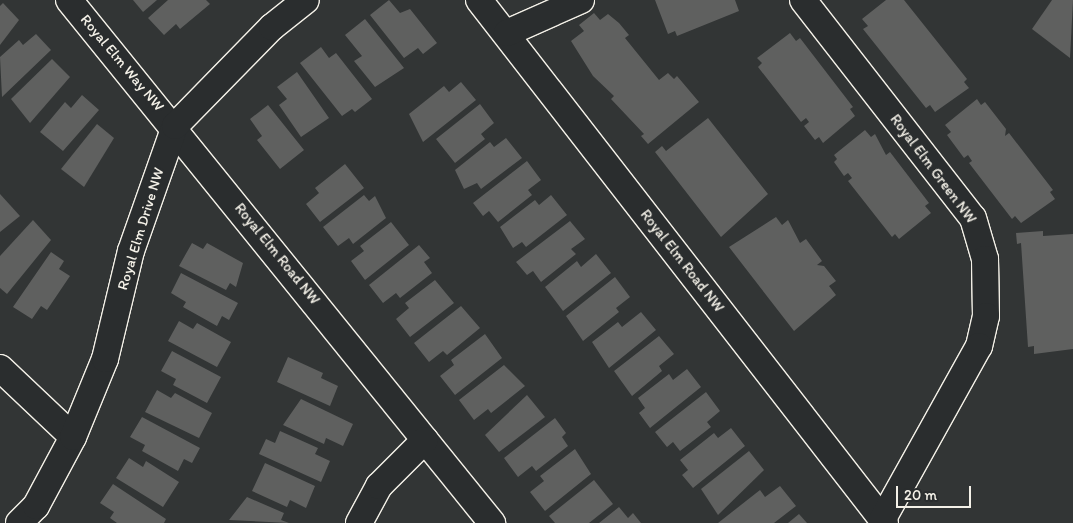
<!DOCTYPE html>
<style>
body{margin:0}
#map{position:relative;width:1073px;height:523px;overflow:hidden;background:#323535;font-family:Itim,sans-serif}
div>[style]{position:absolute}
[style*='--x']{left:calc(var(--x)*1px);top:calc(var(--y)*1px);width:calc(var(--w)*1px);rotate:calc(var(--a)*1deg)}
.building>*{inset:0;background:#5f605f}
.roads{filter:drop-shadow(1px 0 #f4f1e8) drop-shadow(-1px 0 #f4f1e8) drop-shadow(0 1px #f4f1e8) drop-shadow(0 -1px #f4f1e8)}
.minor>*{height:26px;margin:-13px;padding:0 13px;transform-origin:13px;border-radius:13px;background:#2a2d2e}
span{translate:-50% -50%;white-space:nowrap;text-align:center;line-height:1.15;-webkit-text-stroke:4.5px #2a2d2e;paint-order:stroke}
.street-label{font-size:15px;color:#f4f1e8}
.scale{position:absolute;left:896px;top:486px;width:75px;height:22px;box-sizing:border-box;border:2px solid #f4f1e8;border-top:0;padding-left:6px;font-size:15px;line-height:18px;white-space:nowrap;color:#f4f1e8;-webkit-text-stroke:4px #2a2d2e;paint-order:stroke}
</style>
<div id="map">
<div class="building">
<i style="clip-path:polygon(133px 0,157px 0,143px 12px)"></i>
<i style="clip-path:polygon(168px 0,206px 0,210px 4px,180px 29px,176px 24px,164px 35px,148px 18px)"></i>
<i style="clip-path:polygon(389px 0,400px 13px,410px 9px,437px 43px,423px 54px,418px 48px,404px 58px,370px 15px)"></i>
<i style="clip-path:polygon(655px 0,735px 0,739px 11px,677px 36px,675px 31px,668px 34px)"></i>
<i style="clip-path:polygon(886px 0,904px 0,967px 79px,964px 82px,969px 88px,935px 112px,930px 105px,926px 108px,863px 29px,868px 26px,862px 19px)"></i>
<i style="clip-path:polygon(1052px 0,1073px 0,1070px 58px,1032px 29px)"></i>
<i style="clip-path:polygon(3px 3px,19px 20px,0 45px,0 6px)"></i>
<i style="clip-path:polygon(594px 13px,600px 20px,608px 14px,619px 23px,629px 35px,625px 38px,659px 80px,668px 73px,674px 79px,677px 76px,699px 102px,648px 144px,641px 136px,644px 134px,611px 99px,614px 96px,593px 76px,571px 41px,584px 31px,579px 25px)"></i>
<i style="clip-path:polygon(365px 19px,404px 68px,375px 87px,354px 61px,362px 56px,345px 35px)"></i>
<i style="clip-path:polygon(790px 33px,796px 41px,800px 38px,853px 107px,850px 109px,855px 116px,823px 143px,819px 137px,815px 140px,804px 126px,809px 122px,806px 118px,801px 122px,758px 67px,762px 63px,757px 58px)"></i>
<i style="clip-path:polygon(36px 34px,51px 50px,2px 97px,0 57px,19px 40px,23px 45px)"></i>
<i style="clip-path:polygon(321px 47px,329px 58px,336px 53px,372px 99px,355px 112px,352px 109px,342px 116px,300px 63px)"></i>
<i style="clip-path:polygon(52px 59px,70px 77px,30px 123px,11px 99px)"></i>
<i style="clip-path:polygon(297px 72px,329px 118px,301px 137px,279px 105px,287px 99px,277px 87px)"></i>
<i style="clip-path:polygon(461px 82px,476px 100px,423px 142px,409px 114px,444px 86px,449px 92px)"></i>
<i style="clip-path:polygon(82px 95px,99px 110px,63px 151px,40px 132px,65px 102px,71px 108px)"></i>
<i style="clip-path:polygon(977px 99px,981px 105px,985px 102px,1006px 129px,1005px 136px,1009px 133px,1053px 190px,1050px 192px,1055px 199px,1021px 223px,1015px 216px,1012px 219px,969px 163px,972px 161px,968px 155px,964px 158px,947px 135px,951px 132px,945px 125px)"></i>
<i style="clip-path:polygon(480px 104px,494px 123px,481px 134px,485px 139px,455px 163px,436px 139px)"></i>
<i style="clip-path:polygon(268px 105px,304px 150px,280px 169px,257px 140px,262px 136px,250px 119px)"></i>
<i style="clip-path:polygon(708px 118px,768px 194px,721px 237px,655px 152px,662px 146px,666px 151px)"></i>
<i style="clip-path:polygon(97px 124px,114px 138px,84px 187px,61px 169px)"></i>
<i style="clip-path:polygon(865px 130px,871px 137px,875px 134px,886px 155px,890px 152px,929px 203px,925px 206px,931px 213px,899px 239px,895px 234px,892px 237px,848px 181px,852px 178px,848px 173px,844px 176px,834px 162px,837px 159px,834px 155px)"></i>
<i style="clip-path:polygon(506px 138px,522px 158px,481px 189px,477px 183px,464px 189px,455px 170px,490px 142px,494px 147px)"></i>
<i style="clip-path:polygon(527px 161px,541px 180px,528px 190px,532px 195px,498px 222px,489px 211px,483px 216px,473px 203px)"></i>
<i style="clip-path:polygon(345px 164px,364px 188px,320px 222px,306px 204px,319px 193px,315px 188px)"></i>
<i style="clip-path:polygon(0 194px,20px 216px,0 232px)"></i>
<i style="clip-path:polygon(364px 195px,369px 201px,375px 196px,386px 218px,353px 244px,349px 238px,338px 246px,323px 227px)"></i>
<i style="clip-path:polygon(551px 195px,567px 215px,526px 247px,522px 242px,513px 248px,500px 227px,535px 200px,539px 205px)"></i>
<i style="clip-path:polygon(776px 217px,782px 225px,788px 220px,800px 243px,806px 239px,822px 261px,817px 265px,824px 266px,836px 281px,829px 286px,836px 295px,794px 331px,729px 247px)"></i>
<i style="clip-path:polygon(33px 220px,51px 240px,7px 294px,0 288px,0 256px)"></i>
<i style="clip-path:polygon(570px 221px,585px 239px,571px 249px,576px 254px,541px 282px,533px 271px,527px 275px,516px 262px)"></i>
<i style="clip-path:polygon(391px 222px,409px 245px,365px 280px,351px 261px,364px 251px,360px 246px)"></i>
<i style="clip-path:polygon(1043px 231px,1043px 236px,1073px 234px,1073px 349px,1034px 354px,1034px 346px,1028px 347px,1021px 243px,1017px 244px,1016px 233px)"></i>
<i style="clip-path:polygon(192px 243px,203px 249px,207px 243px,243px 263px,236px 287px,230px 283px,226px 290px,179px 266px)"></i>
<i style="clip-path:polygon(419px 245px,430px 258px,424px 262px,432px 273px,400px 298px,396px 293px,383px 303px,369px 285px)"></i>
<i style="clip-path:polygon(51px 252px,64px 261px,59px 269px,70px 276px,47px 310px,41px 306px,32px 319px,13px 307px)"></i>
<i style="clip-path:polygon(596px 254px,611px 273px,563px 311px,545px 287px,577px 261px,581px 267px)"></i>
<i style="clip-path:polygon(181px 273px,238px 303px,229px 320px,222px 316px,217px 326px,183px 307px,186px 302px,171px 293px)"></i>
<i style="clip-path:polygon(615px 277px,630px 297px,616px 308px,619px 312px,583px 341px,566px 316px)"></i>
<i style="clip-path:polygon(435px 280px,454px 303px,410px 337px,396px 319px,409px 308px,405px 303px)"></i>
<i style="clip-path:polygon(461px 306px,480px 328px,447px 355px,443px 351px,429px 362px,414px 343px)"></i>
<i style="clip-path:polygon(641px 312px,656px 330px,609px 368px,592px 342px,618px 322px,622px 327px)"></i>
<i style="clip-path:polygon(179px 321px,193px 329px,197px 323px,231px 342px,217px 367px,168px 341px)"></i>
<i style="clip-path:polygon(485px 334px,502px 358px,455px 395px,440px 376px,454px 365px,451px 360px)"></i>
<i style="clip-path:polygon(659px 336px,674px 354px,659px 366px,662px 371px,632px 396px,614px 371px)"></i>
<i style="clip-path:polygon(172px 351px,221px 377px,207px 403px,173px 385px,176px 379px,161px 371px)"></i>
<i style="clip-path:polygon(288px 357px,323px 373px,321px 378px,338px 386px,330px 406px,277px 382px)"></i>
<i style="clip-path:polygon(504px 365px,525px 386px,491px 413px,488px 409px,474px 420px,459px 400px)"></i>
<i style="clip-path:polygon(687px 369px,701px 387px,650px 428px,639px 413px,645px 408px,638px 398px,669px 374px,673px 380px)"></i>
<i style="clip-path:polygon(157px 390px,171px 398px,175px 393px,212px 413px,199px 438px,145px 412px)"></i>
<i style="clip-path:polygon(706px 392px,720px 411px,707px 422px,711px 427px,680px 451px,673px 442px,667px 447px,655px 432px)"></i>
<i style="clip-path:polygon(527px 395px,545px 417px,499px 452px,485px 435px)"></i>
<i style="clip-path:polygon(301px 399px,353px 424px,343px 446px,326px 438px,324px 444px,283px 425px)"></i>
<i style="clip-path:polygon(142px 417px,200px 448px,192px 463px,184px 459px,178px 471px,142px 451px,145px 445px,130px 437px)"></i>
<i style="clip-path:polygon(555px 418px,566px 433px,562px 437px,568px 446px,536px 471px,532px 466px,518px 477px,504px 458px)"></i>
<i style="clip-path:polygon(731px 428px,745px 446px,693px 488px,682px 475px,688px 470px,680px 460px,714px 433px,718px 438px)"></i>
<i style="clip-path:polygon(280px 431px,318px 448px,315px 454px,330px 461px,321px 482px,259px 454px,266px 439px,275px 443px)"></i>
<i style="clip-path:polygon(575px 449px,591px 474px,545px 511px,530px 492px,544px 481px,540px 476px)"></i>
<i style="clip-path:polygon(749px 451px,764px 470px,718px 515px,701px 489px)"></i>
<i style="clip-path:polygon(129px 458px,143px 467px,146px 461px,179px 482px,163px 507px,116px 478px)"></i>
<i style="clip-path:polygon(265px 463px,315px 486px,306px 508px,290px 500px,287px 507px,252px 491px)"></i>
<i style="clip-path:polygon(594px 480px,613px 504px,589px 523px,555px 523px,549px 516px)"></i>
<i style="clip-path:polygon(113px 484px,166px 519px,164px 523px,117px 523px,110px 518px,114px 512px,100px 503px)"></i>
<i style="clip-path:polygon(780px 486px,796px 506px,774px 523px,718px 523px,760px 490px,765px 497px)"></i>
<i style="clip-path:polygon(247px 497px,284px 513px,281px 520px,289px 523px,229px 520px)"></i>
<i style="clip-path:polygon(619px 507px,628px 518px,633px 513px,641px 523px,599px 523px)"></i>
<i style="clip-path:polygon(799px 514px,807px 523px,788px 523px)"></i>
</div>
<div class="roads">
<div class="minor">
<i style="--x:69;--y:0;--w:673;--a:51.03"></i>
<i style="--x:479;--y:0;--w:662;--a:52.18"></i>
<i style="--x:803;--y:0;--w:276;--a:52.1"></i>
<i style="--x:973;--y:218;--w:43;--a:73.7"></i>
<i style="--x:985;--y:259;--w:57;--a:89"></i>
<i style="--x:986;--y:316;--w:31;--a:103"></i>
<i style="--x:979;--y:346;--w:199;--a:119.1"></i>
<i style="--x:507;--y:33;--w:81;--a:-24"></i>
<i style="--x:0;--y:368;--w:100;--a:43.4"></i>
<i style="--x:19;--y:523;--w:24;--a:-45"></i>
<i style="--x:36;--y:506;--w:78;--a:-61.8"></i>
<i style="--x:73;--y:437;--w:84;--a:-67.7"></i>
<i style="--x:105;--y:359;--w:111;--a:-76.5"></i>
<i style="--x:131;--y:251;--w:133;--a:-70.6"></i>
<i style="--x:175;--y:126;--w:139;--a:-45.6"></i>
<i style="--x:272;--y:27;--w:43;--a:-38.5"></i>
<i style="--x:359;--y:523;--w:42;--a:-61.6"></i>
<i style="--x:379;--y:486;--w:65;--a:-45"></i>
</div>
</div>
<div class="street-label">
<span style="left:122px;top:63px;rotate:50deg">Royal Elm Way NW</span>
<span style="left:933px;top:169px;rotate:53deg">Royal Elm Green NW</span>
<span style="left:141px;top:229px;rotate:-73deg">Royal Elm Drive NW</span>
<span style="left:277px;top:254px;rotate:51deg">Royal Elm Road NW</span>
<span style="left:682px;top:261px;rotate:52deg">Royal Elm Road NW</span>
</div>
<div class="scale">20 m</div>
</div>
